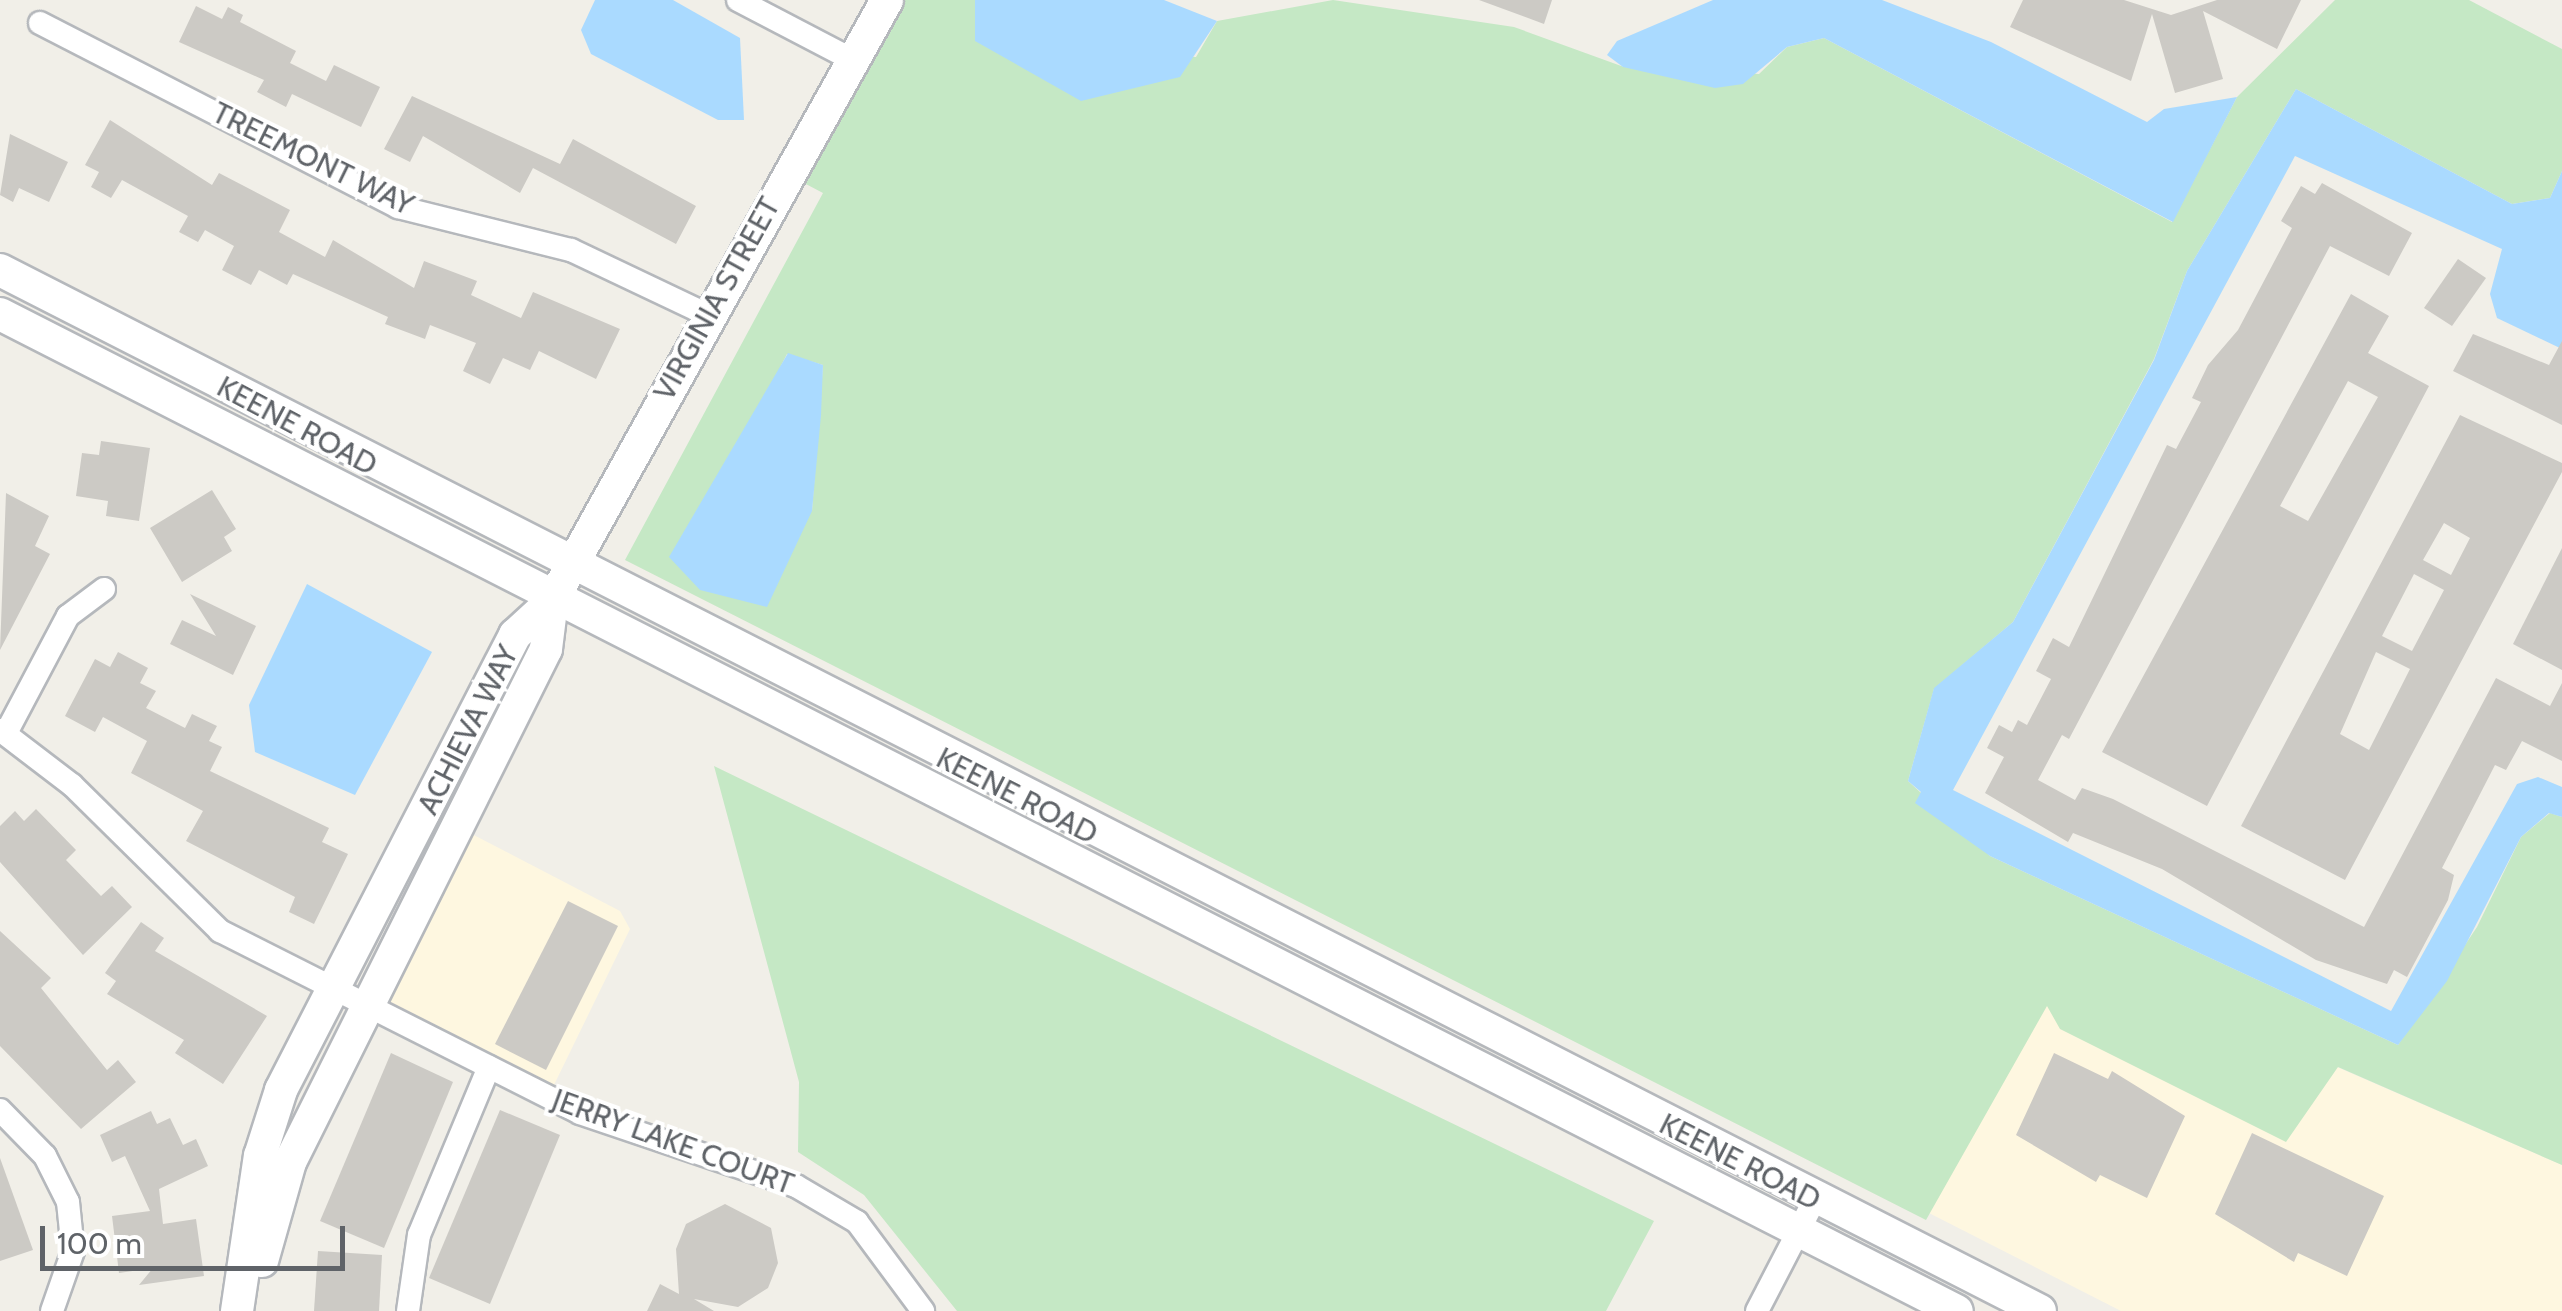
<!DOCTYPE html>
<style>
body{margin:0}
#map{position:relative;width:2562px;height:1311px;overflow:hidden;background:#f1efe8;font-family:Cabin,sans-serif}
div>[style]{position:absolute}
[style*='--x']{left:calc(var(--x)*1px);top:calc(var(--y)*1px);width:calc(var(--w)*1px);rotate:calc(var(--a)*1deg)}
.commercial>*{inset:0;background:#fef7e0}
.green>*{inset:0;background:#c5e8c5}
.water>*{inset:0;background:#aadaff}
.building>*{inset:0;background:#cccac5}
.roads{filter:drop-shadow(2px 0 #b5b8bc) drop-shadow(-2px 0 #b5b8bc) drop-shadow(0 2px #b5b8bc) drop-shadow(0 -2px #b5b8bc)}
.street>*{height:22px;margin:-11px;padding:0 11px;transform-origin:11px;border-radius:11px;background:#fff}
.secondary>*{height:32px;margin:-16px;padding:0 16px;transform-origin:16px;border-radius:16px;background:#fff}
span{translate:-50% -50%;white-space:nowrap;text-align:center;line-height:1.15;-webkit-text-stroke:8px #fff;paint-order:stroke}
.street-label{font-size:30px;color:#5f6368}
.scale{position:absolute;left:40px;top:1226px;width:305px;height:45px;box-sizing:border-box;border:5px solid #5f6368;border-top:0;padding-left:12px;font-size:30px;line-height:35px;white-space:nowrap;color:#5f6368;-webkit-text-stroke:8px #fff;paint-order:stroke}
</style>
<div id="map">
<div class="commercial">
<i style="clip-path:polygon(466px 831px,620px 911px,630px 929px,553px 1087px,379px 1000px)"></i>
<i style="clip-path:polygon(2047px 1005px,2337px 1067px,2562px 1165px,2562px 1311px,2121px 1311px,1929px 1213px)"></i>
</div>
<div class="green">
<i style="clip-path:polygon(evenodd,900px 0,975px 0,975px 41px,1196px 57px,1217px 21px,1333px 0,1514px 27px,1624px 67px,1759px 74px,1787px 47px,1824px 38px,2172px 222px,2237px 97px,2335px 0,2469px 0,2562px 49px,2562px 171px,2550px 198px,2512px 204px,2296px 89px,2187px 271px,2154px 359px,2013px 622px,1934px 689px,1908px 781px,1990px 856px,2398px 1045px,2477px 927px,2521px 837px,2550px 813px,2562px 817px,2562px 1165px,2338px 1067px,2286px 1142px,2060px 1029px,2047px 1006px,1926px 1220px,625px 560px,823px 193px,802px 182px,900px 0,787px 354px,823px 365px,812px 511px,765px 397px,787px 354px)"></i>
<i style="clip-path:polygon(714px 766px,1654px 1221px,1606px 1311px,957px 1311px,864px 1195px,798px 1152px,799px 1082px)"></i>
</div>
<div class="water">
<i style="clip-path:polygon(595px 0,673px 0,740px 38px,744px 120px,718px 120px,591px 54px,581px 30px)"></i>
<i style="clip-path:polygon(975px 0,1164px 0,1217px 21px,1180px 77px,1081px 101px,975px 41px)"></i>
<i style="clip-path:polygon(1713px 0,1882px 0,1991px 42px,2147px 122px,2164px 109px,2237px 97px,2173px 222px,1824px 38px,1787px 47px,1743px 84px,1715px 88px,1623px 67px,1607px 55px,1617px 41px)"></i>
<i style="clip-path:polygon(2296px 89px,2512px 204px,2550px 198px,2562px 171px,2562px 349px,2497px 318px,2490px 294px,2502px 249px,2295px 156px,1953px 790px,2391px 1011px,2517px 784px,2538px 777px,2562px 787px,2562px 817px,2549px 813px,2521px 837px,2447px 981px,2398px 1045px,1990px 856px,1915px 803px,1921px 792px,1908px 781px,1934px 688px,2013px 622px,2154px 360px,2187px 271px)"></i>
<i style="clip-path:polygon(788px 353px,823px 365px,821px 415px,812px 511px,767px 607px,700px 590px,669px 557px)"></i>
<i style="clip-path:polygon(307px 584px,432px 652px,355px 795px,255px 752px,249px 705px)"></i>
</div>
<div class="building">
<i style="clip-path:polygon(1479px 0,1552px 0,1544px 24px)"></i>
<i style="clip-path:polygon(2023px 0,2124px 0,2171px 15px,2217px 0,2301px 0,2277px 49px,2203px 11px,2223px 79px,2175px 93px,2152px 14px,2131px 81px,2010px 27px)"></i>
<i style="clip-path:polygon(196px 6px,222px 19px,228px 7px,243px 15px,240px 22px,296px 51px,290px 63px,326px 81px,334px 65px,380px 87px,361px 127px,292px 94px,286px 107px,257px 92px,264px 80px,179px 42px)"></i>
<i style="clip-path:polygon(412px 96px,560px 164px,573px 139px,696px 206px,676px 244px,533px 168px,520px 193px,423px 136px,410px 162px,384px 149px)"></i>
<i style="clip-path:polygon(110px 120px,212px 185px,219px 173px,290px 210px,279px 232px,325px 257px,333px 240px,414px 288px,424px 261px,477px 281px,471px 295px,521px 318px,533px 292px,620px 329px,596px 379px,539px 351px,530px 370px,503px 358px,490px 384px,463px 371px,476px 343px,430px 325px,425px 339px,385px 324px,388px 317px,293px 274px,287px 285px,259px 270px,251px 285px,222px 270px,234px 246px,205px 230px,198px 242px,179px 232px,188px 216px,122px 180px,111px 198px,91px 187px,99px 172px,85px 165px)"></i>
<i style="clip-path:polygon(10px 134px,68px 162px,49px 202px,19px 188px,13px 202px,0 195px)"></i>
<i style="clip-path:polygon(2322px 183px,2412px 233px,2389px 276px,2330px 246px,2069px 739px,2062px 735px,2038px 780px,2075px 800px,2082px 788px,2113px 799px,2364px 927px,2496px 678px,2550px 706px,2562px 683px,2562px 761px,2522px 741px,2506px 770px,2495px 765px,2442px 868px,2454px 875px,2448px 900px,2407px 977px,2394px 970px,2387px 984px,2316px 960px,2162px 869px,2073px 833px,2068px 842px,1985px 793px,2004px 757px,1987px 748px,1999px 725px,2012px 732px,2018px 720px,2027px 725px,2051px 679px,2036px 671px,2053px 638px,2069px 647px,2167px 445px,2176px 449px,2201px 402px,2192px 398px,2208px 365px,2238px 330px,2292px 228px,2281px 221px,2301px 186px,2315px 194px)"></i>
<i style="clip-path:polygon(2458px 259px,2486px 278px,2452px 326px,2424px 308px)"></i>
<i style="clip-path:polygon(evenodd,2351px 294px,2389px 316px,2368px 353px,2429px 386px,2207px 806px,2102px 752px,2351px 294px,2348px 381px,2378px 397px,2308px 521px,2280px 506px,2348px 381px)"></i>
<i style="clip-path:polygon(2473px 334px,2549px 365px,2562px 341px,2562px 425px,2453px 371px)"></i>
<i style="clip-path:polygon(evenodd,2460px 415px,2562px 463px,2562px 472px,2345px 880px,2241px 826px,2460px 415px,2444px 523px,2470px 538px,2451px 575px,2423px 560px,2444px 523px,2460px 415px,2414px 574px,2444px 590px,2412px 651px,2382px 636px,2414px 574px,2460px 415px,2376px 652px,2410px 669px,2369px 750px,2340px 734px,2376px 652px)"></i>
<i style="clip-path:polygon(101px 441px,150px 448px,139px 521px,106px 516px,108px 501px,76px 496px,82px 453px,99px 455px)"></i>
<i style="clip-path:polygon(212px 490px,236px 529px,224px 537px,232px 551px,182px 582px,150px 528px)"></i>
<i style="clip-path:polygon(6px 493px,49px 516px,35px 546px,50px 554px,0 650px)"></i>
<i style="clip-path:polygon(2562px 548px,2562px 670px,2513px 644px)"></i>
<i style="clip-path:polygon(190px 594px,256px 626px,233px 675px,170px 644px,182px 620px,216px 636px)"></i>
<i style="clip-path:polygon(118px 652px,148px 668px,140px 683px,156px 691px,146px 708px,185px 728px,192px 714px,217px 726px,209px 741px,222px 747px,210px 771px,329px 828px,322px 842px,348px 854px,314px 924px,289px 912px,295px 897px,186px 841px,203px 811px,131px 773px,147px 741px,103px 717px,95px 732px,65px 716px,95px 659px,110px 667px)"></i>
<i style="clip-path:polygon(36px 809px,76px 850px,66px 860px,101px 896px,112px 886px,132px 907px,83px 955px,0 862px,0 826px,15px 811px,24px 821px)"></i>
<i style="clip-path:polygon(568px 901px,618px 926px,546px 1070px,495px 1044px)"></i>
<i style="clip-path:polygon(141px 922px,164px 938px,155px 951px,267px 1016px,223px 1084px,175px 1053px,184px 1040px,107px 994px,116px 981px,105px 973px)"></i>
<i style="clip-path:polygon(0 931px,51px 978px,41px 988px,107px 1070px,118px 1060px,136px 1082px,81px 1129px,0 1046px)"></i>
<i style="clip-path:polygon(391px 1053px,453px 1082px,384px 1248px,320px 1221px)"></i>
<i style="clip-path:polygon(2054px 1053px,2108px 1079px,2112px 1071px,2185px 1116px,2147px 1198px,2100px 1175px,2096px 1182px,2016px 1135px)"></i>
<i style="clip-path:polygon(500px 1110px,560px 1135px,490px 1304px,429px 1278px)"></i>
<i style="clip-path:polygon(151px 1111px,157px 1124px,170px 1118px,183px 1145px,196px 1139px,208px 1166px,159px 1189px,163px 1224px,196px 1219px,204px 1276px,139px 1285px,153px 1268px,119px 1273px,112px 1216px,150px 1211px,125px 1156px,112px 1162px,100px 1135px)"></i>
<i style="clip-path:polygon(2252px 1133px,2384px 1196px,2347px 1276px,2298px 1253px,2294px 1262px,2215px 1214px)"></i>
<i style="clip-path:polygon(0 1158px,33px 1250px,0 1261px)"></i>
<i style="clip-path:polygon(725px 1204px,771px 1228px,778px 1263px,768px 1288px,738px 1307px,694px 1299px,714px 1311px,647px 1311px,660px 1284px,679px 1294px,676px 1249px,686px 1224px)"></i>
<i style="clip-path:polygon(318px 1251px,382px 1255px,379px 1311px,314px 1311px)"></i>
</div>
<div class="roads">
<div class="street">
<i style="--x:738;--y:0;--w:130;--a:27.6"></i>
<i style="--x:40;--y:23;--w:403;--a:27.2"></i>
<i style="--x:398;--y:207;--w:178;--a:14"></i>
<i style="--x:571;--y:250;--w:149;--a:25.4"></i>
<i style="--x:0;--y:730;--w:91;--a:37.4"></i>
<i style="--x:72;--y:785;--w:208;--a:44.6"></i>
<i style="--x:220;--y:931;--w:403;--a:26.8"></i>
<i style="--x:580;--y:1113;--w:228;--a:18.7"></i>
<i style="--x:796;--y:1186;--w:71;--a:30.5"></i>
<i style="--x:857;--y:1222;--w:111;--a:53.4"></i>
<i style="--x:6;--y:733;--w:132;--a:-62.1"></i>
<i style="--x:68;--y:616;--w:45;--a:-36.9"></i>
<i style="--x:0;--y:1110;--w:64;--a:45.6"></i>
<i style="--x:45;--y:1156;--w:51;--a:63.4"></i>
<i style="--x:68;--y:1202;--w:49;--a:84.2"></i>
<i style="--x:73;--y:1251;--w:64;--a:109.3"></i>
<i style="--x:408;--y:1311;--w:77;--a:-81.8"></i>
<i style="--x:419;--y:1235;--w:182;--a:-67.4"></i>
<i style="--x:1757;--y:1311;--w:126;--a:-62.6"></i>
</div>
<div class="secondary">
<i style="--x:0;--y:270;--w:2290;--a:27.03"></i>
<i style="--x:0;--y:314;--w:2196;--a:27"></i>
<i style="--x:262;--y:1261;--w:103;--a:-74.2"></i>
<i style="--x:290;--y:1162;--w:573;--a:-63.48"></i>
<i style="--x:546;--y:649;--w:48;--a:-82.9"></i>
<i style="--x:237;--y:1311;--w:157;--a:-81.6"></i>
<i style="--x:260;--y:1156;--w:69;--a:-72.3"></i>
<i style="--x:281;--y:1090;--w:512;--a:-62.78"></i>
<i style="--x:515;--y:635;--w:50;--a:-42.6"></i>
<i style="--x:552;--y:601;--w:688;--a:-60.86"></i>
</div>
</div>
<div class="street-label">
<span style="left:313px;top:159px;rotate:26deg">TREEMONT WAY</span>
<span style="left:717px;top:299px;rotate:-61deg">VIRGINIA STREET</span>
<span style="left:297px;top:426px;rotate:28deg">KEENE ROAD</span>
<span style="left:468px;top:730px;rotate:-63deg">ACHIEVA WAY</span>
<span style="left:1017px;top:796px;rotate:27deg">KEENE ROAD</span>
<span style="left:673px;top:1142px;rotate:20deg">JERRY LAKE COURT</span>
<span style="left:1740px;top:1162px;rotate:27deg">KEENE ROAD</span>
</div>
<div class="scale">100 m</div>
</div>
